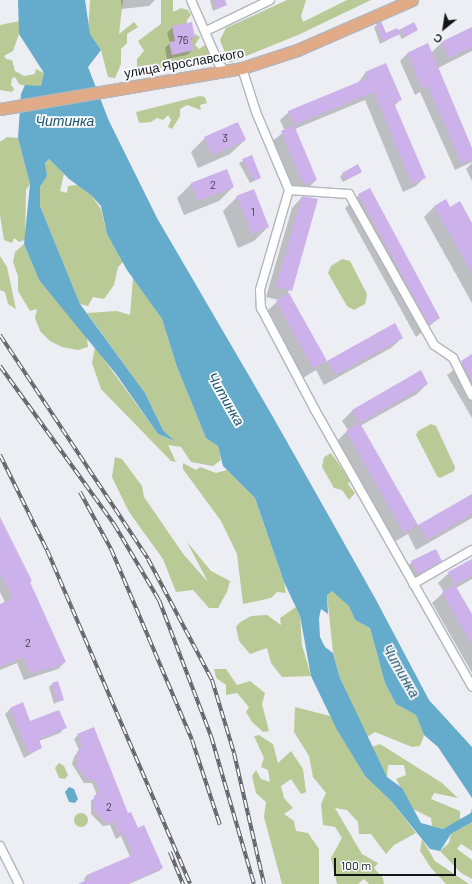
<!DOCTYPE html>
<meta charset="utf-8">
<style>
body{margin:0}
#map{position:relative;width:472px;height:884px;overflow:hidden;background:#eceef3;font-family:Barlow,sans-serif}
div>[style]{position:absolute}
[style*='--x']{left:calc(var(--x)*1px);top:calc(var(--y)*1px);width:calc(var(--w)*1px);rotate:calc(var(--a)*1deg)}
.green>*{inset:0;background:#b9ca97}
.round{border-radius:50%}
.water>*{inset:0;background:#65abcb}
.shadow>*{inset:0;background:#0003}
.building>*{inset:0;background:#ccb1ea}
.roads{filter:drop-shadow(1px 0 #b3b5ba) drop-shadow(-1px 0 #b3b5ba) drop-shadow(0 1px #b3b5ba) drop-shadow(0 -1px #b3b5ba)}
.minor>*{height:8px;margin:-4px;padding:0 4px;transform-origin:4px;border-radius:4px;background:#fff}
.major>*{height:11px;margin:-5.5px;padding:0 5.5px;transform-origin:5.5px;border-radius:5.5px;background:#e0ab86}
.rail>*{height:4px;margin-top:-2px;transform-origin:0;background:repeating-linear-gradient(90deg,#fafbff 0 8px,#5e5f62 0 16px);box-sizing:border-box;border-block:1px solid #5e5f62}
span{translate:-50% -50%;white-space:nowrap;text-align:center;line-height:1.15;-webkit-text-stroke:3.5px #fafbff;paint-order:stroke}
.number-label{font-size:11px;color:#413b4b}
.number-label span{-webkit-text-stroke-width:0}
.street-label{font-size:13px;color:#131416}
.water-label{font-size:14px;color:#1c546b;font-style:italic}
.north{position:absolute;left:424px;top:8px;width:40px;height:40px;-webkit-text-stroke:3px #fafbff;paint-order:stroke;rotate:210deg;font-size:11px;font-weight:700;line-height:16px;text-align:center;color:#131416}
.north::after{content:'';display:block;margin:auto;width:14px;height:18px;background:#131416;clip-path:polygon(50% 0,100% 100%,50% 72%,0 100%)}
.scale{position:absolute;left:334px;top:858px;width:122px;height:18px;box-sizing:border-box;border:2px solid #131416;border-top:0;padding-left:5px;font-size:12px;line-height:14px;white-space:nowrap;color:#131416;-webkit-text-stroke:3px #fafbff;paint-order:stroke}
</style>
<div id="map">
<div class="green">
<i style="clip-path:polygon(90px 0,123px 0,119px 34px,134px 22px,138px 27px,127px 34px,127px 43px,121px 49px,121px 64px,115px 78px,108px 77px,101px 50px,88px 32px)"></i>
<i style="clip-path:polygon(161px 0,173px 0,173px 12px,181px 8px,188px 10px,191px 15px,187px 20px,186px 29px,190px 36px,195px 34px,200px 37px,195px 45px,199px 49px,205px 45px,211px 53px,209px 63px,182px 63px,137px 73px,137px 59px,144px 51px,138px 41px,161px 24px)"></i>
<i style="clip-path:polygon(287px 0,306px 0,301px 16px,303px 22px,347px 0,371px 0,298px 35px,229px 63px,220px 40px,226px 28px)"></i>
<i style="clip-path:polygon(20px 21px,19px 34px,13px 51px,4px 56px,6px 59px,12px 60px,15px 71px,24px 76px,35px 74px,36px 69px,44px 73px,44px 81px,41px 86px,32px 88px,19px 84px,15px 77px,12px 78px,11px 85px,14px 89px,12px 92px,0 90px,0 25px)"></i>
<i style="clip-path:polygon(200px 96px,205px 97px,207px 103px,200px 105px,201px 110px,187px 105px,180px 109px,180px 116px,172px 129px,168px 127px,171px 120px,168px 115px,163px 120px,157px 118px,151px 122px,139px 123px,136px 112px)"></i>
<i style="clip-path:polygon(7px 137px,18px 138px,30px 184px,26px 190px,25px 240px,19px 242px,14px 238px,12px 243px,4px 240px,0 215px,0 142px)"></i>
<i style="clip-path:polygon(49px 159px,64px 174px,60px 191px,67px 193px,68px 186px,78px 185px,91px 195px,101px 209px,107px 234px,123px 262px,118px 267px,114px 285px,104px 299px,93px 297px,88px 306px,80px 304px,40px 206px,40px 187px,47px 176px,45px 163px)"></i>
<i style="clip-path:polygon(24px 244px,39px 280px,87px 337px,88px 347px,78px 350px,62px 347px,50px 341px,40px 331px,35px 318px,37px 309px,30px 311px,18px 291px,18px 276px,13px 262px,15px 252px)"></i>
<i style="clip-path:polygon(0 256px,7px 267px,16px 309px,8px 304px,5px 292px,0 290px)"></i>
<i style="clip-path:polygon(342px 259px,350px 261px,367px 294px,365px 304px,354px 310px,347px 306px,328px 273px,331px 266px)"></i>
<i style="clip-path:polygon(133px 278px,162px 319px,177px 367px,206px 438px,218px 446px,221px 460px,213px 466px,191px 462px,181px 447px,168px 445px,176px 462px,171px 461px,101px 389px,92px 363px,95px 347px,158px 434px,173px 441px,163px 430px,145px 393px,87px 313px,117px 311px,130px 315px)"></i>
<i style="clip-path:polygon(431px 424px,436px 426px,455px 467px,454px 471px,440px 478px,437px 476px,416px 435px,418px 431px)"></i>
<i style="clip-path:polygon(331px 453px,350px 480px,348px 484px,355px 493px,349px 500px,342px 490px,334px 488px,322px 467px,324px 457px)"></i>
<i style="clip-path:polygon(115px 457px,122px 459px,142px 486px,144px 497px,184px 555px,208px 582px,187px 542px,211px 571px,230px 581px,227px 592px,218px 608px,209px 608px,193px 590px,176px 592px,163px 559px,129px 512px,112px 477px)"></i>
<i style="clip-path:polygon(183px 463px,196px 470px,200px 467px,216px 473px,227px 470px,255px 498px,284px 582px,286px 593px,277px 592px,271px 598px,243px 604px,237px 554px,221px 521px,183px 469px)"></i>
<i style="clip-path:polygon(332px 590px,349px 606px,355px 620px,370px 628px,385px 683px,396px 704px,416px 715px,424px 735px,420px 746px,412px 747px,375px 732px,367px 737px,340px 678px,333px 652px,327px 595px)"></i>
<i style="clip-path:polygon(296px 607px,300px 616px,302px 645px,311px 676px,282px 677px,271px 663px,267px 648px,250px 654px,239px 641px,236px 627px,239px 623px,251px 616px,267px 615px,281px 625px,280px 618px)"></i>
<i style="clip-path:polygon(214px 669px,226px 669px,237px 685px,250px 681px,265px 693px,262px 704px,269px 731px,263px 732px,252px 722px,246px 712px,249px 707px,237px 693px,226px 695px,226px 685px,216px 678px)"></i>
<i style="clip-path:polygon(295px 707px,330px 716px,365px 776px,392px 802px,416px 833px,394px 845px,386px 854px,371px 834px,359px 834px,358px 822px,347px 810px,335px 808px,362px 854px,378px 863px,374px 868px,383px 878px,384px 884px,369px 884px,364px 879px,358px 884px,337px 884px,331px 858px,342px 838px,335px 827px,323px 825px,321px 804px,326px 793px,313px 777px,309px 756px,294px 732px)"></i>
<i style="clip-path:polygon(259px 735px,273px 744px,278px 763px,291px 751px,303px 769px,306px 792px,301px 794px,291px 779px,281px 786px,284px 798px,293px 808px,284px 814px,294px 821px,296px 831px,308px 833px,319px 849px,319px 884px,282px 884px,264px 817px,266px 802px,256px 793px,252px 776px,256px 770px,261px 779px,270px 782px,268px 770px,261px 767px,264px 758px,254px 736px)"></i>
<i style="clip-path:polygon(380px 744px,442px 783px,458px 798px,434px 793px,431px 799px,460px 811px,460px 820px,443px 829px,432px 826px,431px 818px,413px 809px,396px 779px,406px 775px,404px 765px,388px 765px,387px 777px,372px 747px)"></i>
<i style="clip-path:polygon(59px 763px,64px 766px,68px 775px,65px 779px,59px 778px,55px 768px)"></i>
<i class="round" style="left:74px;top:813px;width:14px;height:14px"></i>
<i style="clip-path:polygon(472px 822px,472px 851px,461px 844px,457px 849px,472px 860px,472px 879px,461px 873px,440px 851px,449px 843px,451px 834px)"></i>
<i style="clip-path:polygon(422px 839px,435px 861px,469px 884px,446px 884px,431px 868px,420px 851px)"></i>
</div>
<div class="water">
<i style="clip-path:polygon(18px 0,85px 0,90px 34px,101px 50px,88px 67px,109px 121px,157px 218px,273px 417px,375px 598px,429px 700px,472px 747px,472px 798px,438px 747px,424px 735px,416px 715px,396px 704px,385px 683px,370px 628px,355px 620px,349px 606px,332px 591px,327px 595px,328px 614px,321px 609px,319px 618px,320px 637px,325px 647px,333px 653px,340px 678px,387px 777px,402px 788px,421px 823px,443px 829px,471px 813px,472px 808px,472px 822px,451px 834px,440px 851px,430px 849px,392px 802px,365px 776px,336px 728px,311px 676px,300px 616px,284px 582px,255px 498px,223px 466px,218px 446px,206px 438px,177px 367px,162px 319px,127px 270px,107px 234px,101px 206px,91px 195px,69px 179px,49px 159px,45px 163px,47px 176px,40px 187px,40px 206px,80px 304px,145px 393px,163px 430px,174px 441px,158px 434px,116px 374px,39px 280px,24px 244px,30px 184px,18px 138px,21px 94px,25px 85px,41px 86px,44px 73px,19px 34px)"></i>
<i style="clip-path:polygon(69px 787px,74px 789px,78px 799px,75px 803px,69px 802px,65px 792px)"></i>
</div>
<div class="shadow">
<i style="clip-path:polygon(121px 0,155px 0,149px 6px,122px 9px)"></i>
<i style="clip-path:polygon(210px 0,224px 0,226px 5px,213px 11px)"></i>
<i style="clip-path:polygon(381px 22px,386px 34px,401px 29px,417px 30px,402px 39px,399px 34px,380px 44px,374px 27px)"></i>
<i style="clip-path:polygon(173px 27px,194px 37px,190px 41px,192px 50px,187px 55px,167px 59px,165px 48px,170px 43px,167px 33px)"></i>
<i style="clip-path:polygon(472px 28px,472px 51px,438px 68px,443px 79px,441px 81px,472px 151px,472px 162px,455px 170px,420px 92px,415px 95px,400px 61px,407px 54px,427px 45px,431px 53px,441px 43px)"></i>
<i style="clip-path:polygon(366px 72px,401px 99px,394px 106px,424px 178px,416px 186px,403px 192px,365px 100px,295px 129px,316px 180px,306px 190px,293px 195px,271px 142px,285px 131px,280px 120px,289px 112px,358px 83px)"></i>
<i style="clip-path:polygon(205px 138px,245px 140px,230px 154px,198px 168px,191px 152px)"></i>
<i style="clip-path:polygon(252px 156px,260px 178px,250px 183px,239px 163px)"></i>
<i style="clip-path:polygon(472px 163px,472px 181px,466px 169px)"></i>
<i style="clip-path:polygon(361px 172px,343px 182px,340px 177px,343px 173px)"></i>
<i style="clip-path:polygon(191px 184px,233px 187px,219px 201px,184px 215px,177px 198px)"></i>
<i style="clip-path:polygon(359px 195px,439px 318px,416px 337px,345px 208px)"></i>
<i style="clip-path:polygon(237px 197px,268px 227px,254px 241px,238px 248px,223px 211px)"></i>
<i style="clip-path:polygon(302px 197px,317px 200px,288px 293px,326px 362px,394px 325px,402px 338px,391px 348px,324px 385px,316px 370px,303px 378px,266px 312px,279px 300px,266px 297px,292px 208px)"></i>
<i style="clip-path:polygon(434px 207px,450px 208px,472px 225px,472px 303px,424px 217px)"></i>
<i style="clip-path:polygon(471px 356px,472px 358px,472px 418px,447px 375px)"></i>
<i style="clip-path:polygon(427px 384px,417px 394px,360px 426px,418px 526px,472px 495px,472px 518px,416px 550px,408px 534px,394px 542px,336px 442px,348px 430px,342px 421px,353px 410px)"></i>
<i style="clip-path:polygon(0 519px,31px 581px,29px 583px,65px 662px,58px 669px,24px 680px,17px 663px,0 670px,0 605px,5px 602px,0 592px)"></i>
<i style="clip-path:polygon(472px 560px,472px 579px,456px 588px,472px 616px,472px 673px,432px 603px,444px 592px,438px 583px,449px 573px)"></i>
<i style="clip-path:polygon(441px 561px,413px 579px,407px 567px,412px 562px)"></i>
<i style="clip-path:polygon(52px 684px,63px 699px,54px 704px,49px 687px)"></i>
<i style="clip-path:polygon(11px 708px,30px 723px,65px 727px,60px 733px,39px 741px,41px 748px,24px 758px,5px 714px)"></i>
<i style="clip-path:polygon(78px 735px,162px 868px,159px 871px,129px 884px,86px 884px,84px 879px,87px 875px,130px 857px,121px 836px,116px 839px,110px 825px,103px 826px,91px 814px,91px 801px,97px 795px,92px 783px,84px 783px,72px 764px,74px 757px,79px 750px,74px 739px)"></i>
</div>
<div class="building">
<i style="clip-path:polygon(214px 0,225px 0,227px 5px,217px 9px)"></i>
<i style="clip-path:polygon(381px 21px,386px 33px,397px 28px,401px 34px,383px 41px,376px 23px)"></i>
<i style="clip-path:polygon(192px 22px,195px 38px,191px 38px,194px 50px,172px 55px,169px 42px,175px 41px,172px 26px)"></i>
<i style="clip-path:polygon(414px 22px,418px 30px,405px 37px,401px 29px)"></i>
<i style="clip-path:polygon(472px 27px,472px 47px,449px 58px,441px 42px)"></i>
<i style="clip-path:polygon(428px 43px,472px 148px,472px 159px,462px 164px,428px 86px,422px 88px,407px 53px)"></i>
<i style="clip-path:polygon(386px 63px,402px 100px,394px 103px,426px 178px,412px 184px,374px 92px,294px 125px,288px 111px,368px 78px,365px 72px)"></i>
<i style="clip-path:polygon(238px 122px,246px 140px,212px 155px,204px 137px)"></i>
<i style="clip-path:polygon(294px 125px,317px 180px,304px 185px,281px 131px)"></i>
<i style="clip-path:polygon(252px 155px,261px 178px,254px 180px,242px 159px)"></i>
<i style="clip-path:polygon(358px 164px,362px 172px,346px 180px,342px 173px)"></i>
<i style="clip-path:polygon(227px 169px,234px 187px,198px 201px,191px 183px)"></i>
<i style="clip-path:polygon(370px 188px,440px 318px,429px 325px,358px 194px)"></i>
<i style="clip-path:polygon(254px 189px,269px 227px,252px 234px,236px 196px)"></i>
<i style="clip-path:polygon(302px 196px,318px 199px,292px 291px,276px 287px)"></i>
<i style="clip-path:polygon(446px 199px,450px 207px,460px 201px,472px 223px,472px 274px,434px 206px)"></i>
<i style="clip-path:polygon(289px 293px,327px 361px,313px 368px,276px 301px)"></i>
<i style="clip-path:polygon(395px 323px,403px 338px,335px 375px,327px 361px)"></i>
<i style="clip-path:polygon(472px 354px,472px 382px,461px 361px)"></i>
<i style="clip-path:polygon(421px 370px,428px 384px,360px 423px,352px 410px)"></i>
<i style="clip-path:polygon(360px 423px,418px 525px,404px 533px,346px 431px)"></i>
<i style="clip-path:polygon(472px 494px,472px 514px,427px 540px,418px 525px)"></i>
<i style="clip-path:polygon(0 517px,32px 581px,30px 582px,66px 662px,52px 669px,52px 667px,31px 674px,23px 657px,0 667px,0 604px,13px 598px,0 573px)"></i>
<i style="clip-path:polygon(436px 549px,442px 561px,418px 575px,411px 561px)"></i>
<i style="clip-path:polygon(472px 559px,472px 575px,455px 585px,448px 572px)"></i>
<i style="clip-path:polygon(455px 585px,472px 614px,472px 645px,442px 592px)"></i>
<i style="clip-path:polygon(58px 681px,64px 700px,57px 702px,52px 683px)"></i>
<i style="clip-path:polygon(23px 702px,30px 721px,59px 710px,67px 728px,39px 739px,42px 748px,29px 754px,10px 708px)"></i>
<i style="clip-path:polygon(94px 727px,128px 813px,131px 812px,138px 828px,144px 825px,163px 868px,126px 884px,78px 884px,89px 879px,87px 875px,133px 855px,124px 834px,120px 836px,114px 822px,107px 823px,94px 811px,94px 796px,100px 791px,95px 780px,88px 780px,77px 767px,77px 752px,82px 746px,77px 734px)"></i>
</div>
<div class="roads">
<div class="minor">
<i style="--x:191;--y:0;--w:70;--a:66.4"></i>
<i style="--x:219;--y:64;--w:11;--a:49"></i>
<i style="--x:206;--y:31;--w:71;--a:-25.8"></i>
<i style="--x:242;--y:68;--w:46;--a:72.3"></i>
<i style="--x:256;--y:112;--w:85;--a:67.1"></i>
<i style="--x:289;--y:190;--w:104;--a:106.2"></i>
<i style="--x:260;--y:290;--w:18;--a:87"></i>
<i style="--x:261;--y:308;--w:115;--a:62.1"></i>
<i style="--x:315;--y:410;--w:318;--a:60.4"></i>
<i style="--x:289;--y:190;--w:60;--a:3.8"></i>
<i style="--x:349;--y:194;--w:173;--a:60.6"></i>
<i style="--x:434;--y:345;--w:23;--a:34"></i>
<i style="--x:453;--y:358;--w:42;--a:63.4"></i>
<i style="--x:413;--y:584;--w:68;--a:-30"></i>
<i style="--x:0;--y:846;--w:42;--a:63.4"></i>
</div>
<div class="major">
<i style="--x:0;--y:109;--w:245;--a:-9.6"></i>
<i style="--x:242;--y:68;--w:58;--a:-18.1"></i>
<i style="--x:297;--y:50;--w:125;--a:-23.5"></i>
</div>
</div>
<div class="rail">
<i style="--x:0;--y:335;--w:268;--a:56.5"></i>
<i style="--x:148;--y:559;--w:137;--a:62.1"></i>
<i style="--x:212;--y:680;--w:76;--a:73.2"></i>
<i style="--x:234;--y:753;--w:134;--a:77.1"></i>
<i style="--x:0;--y:366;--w:195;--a:54.2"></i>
<i style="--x:114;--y:524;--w:88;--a:59.4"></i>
<i style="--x:159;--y:600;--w:146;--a:69.1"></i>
<i style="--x:211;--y:736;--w:154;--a:73.8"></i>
<i style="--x:0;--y:455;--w:106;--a:63.7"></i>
<i style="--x:47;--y:550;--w:363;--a:66.8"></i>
<i style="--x:80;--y:492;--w:65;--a:61.5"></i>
<i style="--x:111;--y:549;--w:207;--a:67"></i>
<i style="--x:192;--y:740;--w:89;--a:71.8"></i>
<i style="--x:170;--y:852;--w:35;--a:68"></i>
</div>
<div class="number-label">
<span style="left:183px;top:40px">76</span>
<span style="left:225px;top:138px">3</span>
<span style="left:213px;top:185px">2</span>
<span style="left:253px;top:212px">1</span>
<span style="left:28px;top:643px">2</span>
<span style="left:109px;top:807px">2</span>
</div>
<div class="street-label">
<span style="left:184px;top:63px;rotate:-10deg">улица Ярославского</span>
</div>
<div class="water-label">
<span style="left:65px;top:121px">Читинка</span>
<span style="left:226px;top:399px;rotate:60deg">Читинка</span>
<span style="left:401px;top:671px;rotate:60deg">Читинка</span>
</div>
<div class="north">С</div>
<div class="scale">100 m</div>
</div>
